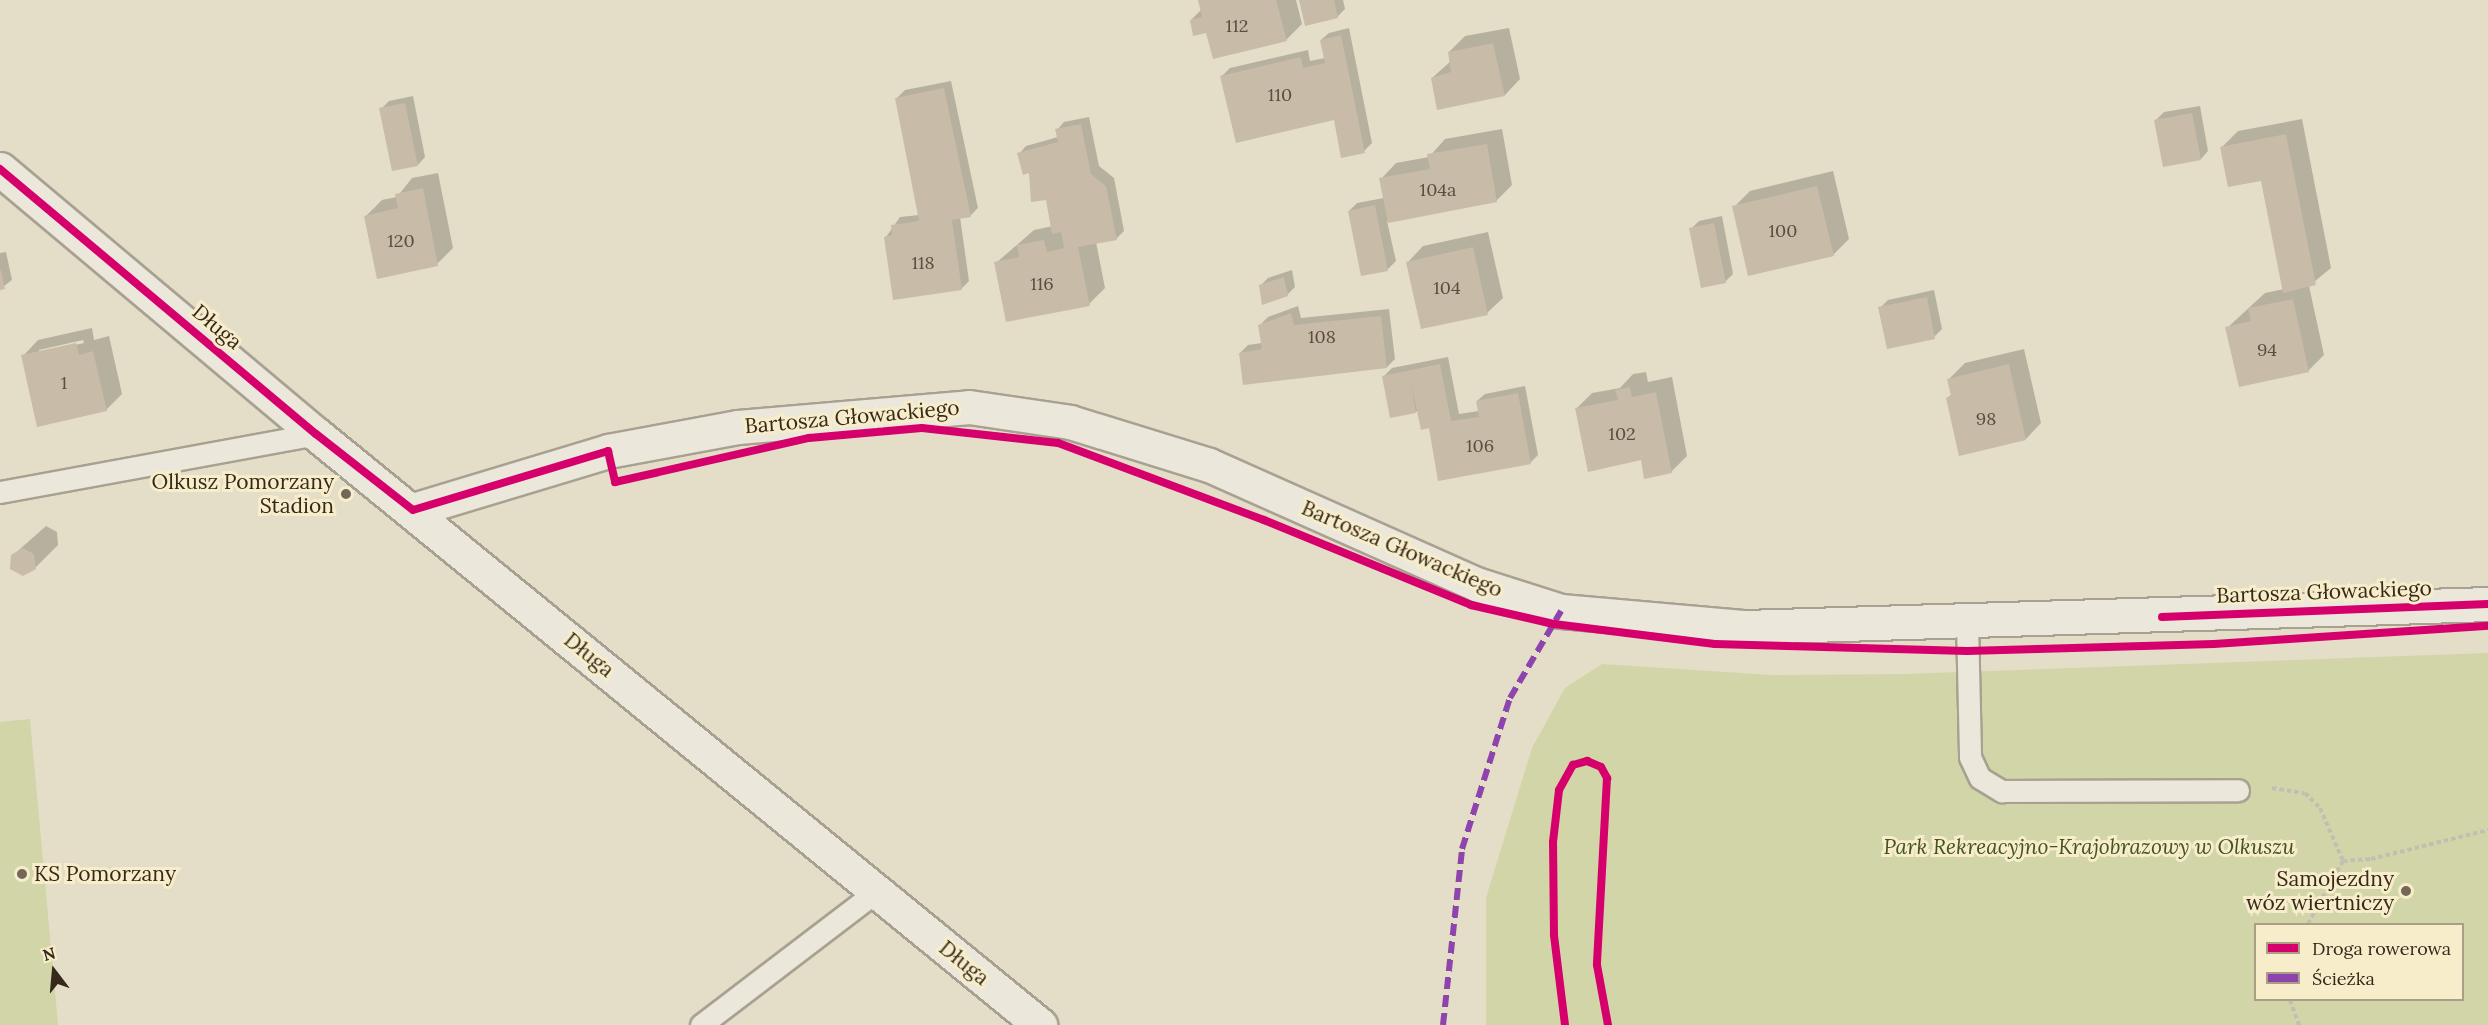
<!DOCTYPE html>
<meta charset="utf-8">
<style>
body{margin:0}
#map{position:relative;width:2488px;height:1025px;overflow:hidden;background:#e4ddc7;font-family:Lora,serif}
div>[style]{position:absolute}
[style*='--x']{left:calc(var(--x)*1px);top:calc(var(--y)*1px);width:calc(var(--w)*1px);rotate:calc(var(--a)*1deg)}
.green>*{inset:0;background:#d2d5a8}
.shadow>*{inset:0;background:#0003}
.building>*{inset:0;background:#c8bba8}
.path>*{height:4px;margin-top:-2px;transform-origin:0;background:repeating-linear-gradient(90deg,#c3beb1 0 4.5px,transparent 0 7.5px)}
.roads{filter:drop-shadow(2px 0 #a8a191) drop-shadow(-2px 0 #a8a191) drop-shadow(0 2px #a8a191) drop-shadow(0 -2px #a8a191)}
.service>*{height:21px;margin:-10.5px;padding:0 10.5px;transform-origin:10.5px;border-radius:10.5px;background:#ebe7da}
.minor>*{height:33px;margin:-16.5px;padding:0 16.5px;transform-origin:16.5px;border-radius:16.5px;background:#ebe7da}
.tertiary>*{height:33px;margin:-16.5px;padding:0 16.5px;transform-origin:16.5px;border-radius:16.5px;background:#ebe7da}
.quiet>*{height:6px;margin-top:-3px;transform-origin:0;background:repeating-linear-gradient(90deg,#8e44ad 0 12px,transparent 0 18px)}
.cycleway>*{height:8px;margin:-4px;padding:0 4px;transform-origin:4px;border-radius:4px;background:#d6006c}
.dots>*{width:16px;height:16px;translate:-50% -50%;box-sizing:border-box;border:3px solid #f7edcb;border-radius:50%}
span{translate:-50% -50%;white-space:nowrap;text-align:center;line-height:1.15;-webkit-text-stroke:6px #f7edcb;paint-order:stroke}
.number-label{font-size:18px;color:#5a4e3e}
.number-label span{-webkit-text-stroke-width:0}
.street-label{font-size:21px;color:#36291a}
.poi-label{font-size:21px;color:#36291a}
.right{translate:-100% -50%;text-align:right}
.left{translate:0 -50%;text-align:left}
.park-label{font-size:21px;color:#435420;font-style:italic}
.legend{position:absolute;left:2254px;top:923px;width:210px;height:78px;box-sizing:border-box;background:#f7edcb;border:2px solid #aa9f84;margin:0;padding:8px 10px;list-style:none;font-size:18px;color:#36291a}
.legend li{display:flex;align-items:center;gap:12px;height:30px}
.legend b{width:30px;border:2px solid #aa9f84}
.north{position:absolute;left:24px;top:941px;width:60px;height:60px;-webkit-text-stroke:4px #f7edcb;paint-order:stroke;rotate:344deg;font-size:16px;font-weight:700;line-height:24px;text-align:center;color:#36291a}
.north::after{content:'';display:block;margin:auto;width:21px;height:27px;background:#36291a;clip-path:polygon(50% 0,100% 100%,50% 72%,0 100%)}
</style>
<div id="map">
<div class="green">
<i style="clip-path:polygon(evenodd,2488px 653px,2488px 1025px,1486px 1025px,1486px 898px,1532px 748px,1565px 688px,1602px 664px,1771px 675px,1906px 674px,2488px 653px,2256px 924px,2462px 924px,2462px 1000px,2256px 1000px,2256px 924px)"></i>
<i style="clip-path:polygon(30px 719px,58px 1025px,0 1025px,0 722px)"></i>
</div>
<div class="shadow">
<i style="clip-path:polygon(1200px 0,1296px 0,1302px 24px,1286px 40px,1191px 20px,1202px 9px)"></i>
<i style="clip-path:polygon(1301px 0,1343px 0,1345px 9px,1337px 17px)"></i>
<i style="clip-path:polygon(1349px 28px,1372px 143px,1364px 151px,1335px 118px,1222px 76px,1230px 68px,1308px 50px,1310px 61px,1325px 58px,1321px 40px,1329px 33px)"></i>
<i style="clip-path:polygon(1509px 28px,1520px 79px,1505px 95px,1432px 78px,1451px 61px,1449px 52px,1465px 36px)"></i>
<i style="clip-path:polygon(951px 81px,978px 208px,970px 216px,960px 217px,969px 281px,961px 289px,886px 237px,900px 217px,919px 215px,897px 98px,905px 90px)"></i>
<i style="clip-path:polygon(413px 96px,425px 157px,418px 165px,381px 109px,389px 101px)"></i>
<i style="clip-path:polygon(2200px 106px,2208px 151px,2201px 159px,2156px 120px,2164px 112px)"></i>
<i style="clip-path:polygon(1089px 117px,1099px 166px,1114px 178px,1124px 231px,1116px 239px,1096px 242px,1105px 288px,1089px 304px,996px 263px,1034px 230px,1053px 226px,1047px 198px,1019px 154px,1026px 146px,1058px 137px,1057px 130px,1064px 122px)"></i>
<i style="clip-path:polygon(2302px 119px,2331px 268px,2309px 286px,2324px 355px,2308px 371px,2227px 328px,2265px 293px,2284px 289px,2262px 179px,2222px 147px,2238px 131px)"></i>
<i style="clip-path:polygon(1502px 129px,1512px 185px,1496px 201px,1387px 221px,1396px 261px,1388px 269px,1362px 274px,1349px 211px,1357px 203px,1384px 198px,1381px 179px,1396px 163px,1429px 157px,1445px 139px)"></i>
<i style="clip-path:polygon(1833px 171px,1849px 239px,1833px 255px,1734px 207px,1750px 191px)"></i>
<i style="clip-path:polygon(438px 173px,453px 248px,437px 264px,366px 216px,382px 200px,397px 197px,412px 178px)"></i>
<i style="clip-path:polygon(1722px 216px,1733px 274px,1725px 282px,1691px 229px,1699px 221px)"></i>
<i style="clip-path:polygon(1488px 232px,1503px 298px,1487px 313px,1408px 262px,1423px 246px)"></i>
<i style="clip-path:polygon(6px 252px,12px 280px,0 289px,0 253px)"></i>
<i style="clip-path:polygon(1292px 270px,1295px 287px,1287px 295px,1260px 286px,1268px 278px)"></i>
<i style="clip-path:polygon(1934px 290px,1942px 329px,1934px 337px,1880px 308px,1888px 300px)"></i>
<i style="clip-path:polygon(1298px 306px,1301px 318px,1389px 309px,1395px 359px,1387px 367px,1240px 353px,1248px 345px,1262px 343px,1260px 325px,1268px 317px)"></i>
<i style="clip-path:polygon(evenodd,92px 328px,94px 340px,109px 336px,122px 394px,106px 410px,23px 356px,38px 340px,92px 328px,83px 340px,84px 343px,39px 353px,39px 350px,83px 340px)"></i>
<i style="clip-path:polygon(2024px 349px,2041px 423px,2026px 439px,1947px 398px,1952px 394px,1949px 379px,1965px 363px)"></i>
<i style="clip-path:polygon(1448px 357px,1459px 414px,1479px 411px,1477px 401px,1485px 394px,1525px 386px,1538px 455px,1531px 462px,1430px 427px,1418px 411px,1391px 416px,1384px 376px,1392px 368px)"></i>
<i style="clip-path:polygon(1646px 372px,1648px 382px,1672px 377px,1687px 456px,1671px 472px,1642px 459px,1576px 409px,1592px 393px,1620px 388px,1633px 374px)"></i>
<i style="clip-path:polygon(46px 526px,57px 532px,58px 545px,35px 568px,12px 556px)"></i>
</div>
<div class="building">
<i style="clip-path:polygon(1198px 0,1276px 0,1287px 41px,1213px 59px,1206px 33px,1193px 36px,1190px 20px,1202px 17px)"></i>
<i style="clip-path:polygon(1299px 0,1334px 0,1338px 18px,1305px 26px)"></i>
<i style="clip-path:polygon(1341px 35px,1365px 153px,1341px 158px,1334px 120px,1236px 143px,1220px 76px,1301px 57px,1303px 68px,1325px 63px,1320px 40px)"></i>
<i style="clip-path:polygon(1493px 43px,1505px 96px,1437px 110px,1431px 78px,1451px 72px,1448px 52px)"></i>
<i style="clip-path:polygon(944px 88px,971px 217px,952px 220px,962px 290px,893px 300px,884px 237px,892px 235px,891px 225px,919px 221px,895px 98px)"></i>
<i style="clip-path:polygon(405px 103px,418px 166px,392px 171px,379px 108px)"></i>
<i style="clip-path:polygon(2192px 113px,2201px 160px,2163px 167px,2154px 120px)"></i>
<i style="clip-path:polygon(1081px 124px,1091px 174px,1106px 186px,1117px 240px,1078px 247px,1090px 306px,1006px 322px,994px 262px,1019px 257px,1017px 245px,1044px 240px,1047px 252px,1064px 248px,1061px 232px,1052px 234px,1046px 200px,1031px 202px,1029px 173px,1023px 175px,1017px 153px,1058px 142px,1055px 129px)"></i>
<i style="clip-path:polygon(2286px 134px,2316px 285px,2283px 293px,2261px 181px,2228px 187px,2220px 147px)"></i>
<i style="clip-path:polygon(1487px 144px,1497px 202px,1388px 223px,1379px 178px,1430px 169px,1427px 154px)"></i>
<i style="clip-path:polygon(1817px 186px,1834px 256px,1748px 276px,1732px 206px)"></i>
<i style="clip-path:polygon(423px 188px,438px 266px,377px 279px,364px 216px,398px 208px,395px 194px)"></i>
<i style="clip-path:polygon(1375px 205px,1388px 271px,1361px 276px,1348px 211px)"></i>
<i style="clip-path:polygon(1714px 223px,1726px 283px,1701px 288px,1689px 228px)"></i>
<i style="clip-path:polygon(1473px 247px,1488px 315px,1421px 329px,1406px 262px)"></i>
<i style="clip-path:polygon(1px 270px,5px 289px,0 290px,0 271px)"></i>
<i style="clip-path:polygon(1284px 277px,1288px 296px,1262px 305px,1259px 285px)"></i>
<i style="clip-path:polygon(1927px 297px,1935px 339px,1887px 349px,1878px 307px)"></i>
<i style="clip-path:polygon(2293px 299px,2309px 372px,2239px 387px,2225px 327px,2251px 321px,2248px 308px)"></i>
<i style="clip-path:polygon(1291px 313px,1294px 325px,1381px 316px,1387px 368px,1243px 385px,1239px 353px,1262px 349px,1258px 325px)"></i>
<i style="clip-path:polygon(76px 343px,79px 355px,93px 351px,107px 411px,37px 427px,21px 355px)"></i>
<i style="clip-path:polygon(1440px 364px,1451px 421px,1479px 417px,1476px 401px,1518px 393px,1531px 464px,1438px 481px,1429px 428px,1421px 430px,1410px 378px,1416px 413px,1390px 418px,1382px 376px)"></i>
<i style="clip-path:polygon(2009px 364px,2026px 440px,1959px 456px,1946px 398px,1951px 396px,1947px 379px)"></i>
<i style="clip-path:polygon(1630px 387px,1632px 397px,1656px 392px,1672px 473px,1644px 479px,1641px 460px,1588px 472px,1575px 408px,1618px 400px,1615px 390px)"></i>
<i style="clip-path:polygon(23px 548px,34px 554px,36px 569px,23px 576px,10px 569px,11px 555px)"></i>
</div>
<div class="path">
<i style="--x:2272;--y:788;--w:33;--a:9"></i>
<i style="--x:2305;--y:793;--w:21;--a:45"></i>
<i style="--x:2320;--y:808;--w:58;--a:66.5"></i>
<i style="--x:2343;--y:861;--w:72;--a:119.1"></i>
<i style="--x:2343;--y:861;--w:28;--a:-4"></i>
<i style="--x:2371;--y:859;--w:121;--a:-13.9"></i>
<i style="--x:2290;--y:1000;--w:27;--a:70"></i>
</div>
<div class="roads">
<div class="service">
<i style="--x:0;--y:492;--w:321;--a:-10.4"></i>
<i style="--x:1967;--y:622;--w:135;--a:88.7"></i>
<i style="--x:1970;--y:757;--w:23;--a:65"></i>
<i style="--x:1980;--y:778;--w:26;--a:31"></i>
<i style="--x:2002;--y:791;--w:236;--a:-0.2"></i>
<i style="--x:701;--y:1025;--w:221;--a:-37.3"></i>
</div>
<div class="minor">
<i style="--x:413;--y:510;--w:204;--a:-16.8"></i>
<i style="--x:608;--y:451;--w:132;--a:-10.5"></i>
<i style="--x:738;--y:427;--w:232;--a:-4.9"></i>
<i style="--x:969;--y:407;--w:102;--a:8.4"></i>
<i style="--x:1070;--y:422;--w:145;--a:17.2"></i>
<i style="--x:1209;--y:465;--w:292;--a:24"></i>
<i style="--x:1476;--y:584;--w:89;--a:17.6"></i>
<i style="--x:1561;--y:611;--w:185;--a:5"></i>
<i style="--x:1745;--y:627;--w:743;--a:-1.77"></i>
</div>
<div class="tertiary">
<i style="--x:0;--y:169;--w:412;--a:40"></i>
<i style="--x:316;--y:434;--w:935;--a:39.22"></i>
</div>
</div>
<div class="quiet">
<i style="--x:1443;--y:1025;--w:177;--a:-83.8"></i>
<i style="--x:1462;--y:849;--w:158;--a:-72.4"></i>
<i style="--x:1510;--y:698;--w:101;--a:-59.6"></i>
</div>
<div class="cycleway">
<i style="--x:0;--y:169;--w:412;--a:40"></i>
<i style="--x:316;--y:434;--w:123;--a:38.1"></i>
<i style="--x:413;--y:510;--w:204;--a:-16.8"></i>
<i style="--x:608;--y:451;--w:32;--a:77"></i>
<i style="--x:615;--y:482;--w:199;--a:-12.8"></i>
<i style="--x:809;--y:438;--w:113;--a:-5.1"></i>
<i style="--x:922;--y:428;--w:137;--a:6.3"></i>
<i style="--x:1058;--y:443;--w:220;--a:20.5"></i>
<i style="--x:1264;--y:520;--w:224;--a:22.3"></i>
<i style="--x:1471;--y:605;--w:85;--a:12.9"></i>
<i style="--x:1554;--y:624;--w:162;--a:7.1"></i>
<i style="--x:1715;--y:644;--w:252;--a:1.6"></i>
<i style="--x:1967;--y:651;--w:247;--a:-1.6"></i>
<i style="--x:2214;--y:644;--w:275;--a:-3.8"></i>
<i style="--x:2162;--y:617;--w:326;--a:-2.3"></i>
<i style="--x:1565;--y:1025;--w:91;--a:-97"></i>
<i style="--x:1554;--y:935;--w:93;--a:-90.6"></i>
<i style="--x:1553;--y:842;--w:52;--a:-83.4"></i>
<i style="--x:1559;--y:790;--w:29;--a:-61"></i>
<i style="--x:1573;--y:765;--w:15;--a:-16"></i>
<i style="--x:1587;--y:761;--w:15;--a:23"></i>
<i style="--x:1601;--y:767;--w:13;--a:61"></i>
<i style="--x:1607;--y:778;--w:187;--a:93.1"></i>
<i style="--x:1597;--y:965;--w:61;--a:79.6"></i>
</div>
<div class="dots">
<i style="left:346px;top:494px;background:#736857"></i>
<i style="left:22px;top:874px;background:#736857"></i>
<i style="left:2406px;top:891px;background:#736857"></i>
</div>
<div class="number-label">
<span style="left:1237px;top:26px">112</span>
<span style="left:1280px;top:95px">110</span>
<span style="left:1438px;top:190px">104a</span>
<span style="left:1783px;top:231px">100</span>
<span style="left:401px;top:241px">120</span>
<span style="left:923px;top:263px">118</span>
<span style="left:1042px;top:284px">116</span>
<span style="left:1447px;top:288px">104</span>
<span style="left:1322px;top:337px">108</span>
<span style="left:2267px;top:350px">94</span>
<span style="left:64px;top:383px">1</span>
<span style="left:1986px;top:419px">98</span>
<span style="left:1622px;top:434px">102</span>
<span style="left:1480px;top:446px">106</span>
</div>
<div class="street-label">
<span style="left:217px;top:327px;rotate:40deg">Długa</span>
<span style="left:852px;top:417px;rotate:-5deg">Bartosza Głowackiego</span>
<span style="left:1402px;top:549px;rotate:23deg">Bartosza Głowackiego</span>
<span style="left:2324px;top:592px;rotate:-2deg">Bartosza Głowackiego</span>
<span style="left:589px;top:655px;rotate:39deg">Długa</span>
<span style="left:964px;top:963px;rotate:39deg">Długa</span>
</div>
<div class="poi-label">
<span class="right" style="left:334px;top:494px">Olkusz Pomorzany<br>Stadion</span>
<span class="left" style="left:34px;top:874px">KS Pomorzany</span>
<span class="right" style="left:2394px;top:891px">Samojezdny<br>wóz wiertniczy</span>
</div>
<div class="park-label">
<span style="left:2089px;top:847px">Park Rekreacyjno-Krajobrazowy w Olkuszu</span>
</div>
<ul class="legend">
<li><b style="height:8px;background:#d6006c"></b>Droga rowerowa</li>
<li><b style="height:8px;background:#8e44ad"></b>Ścieżka</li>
</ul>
<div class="north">N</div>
</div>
